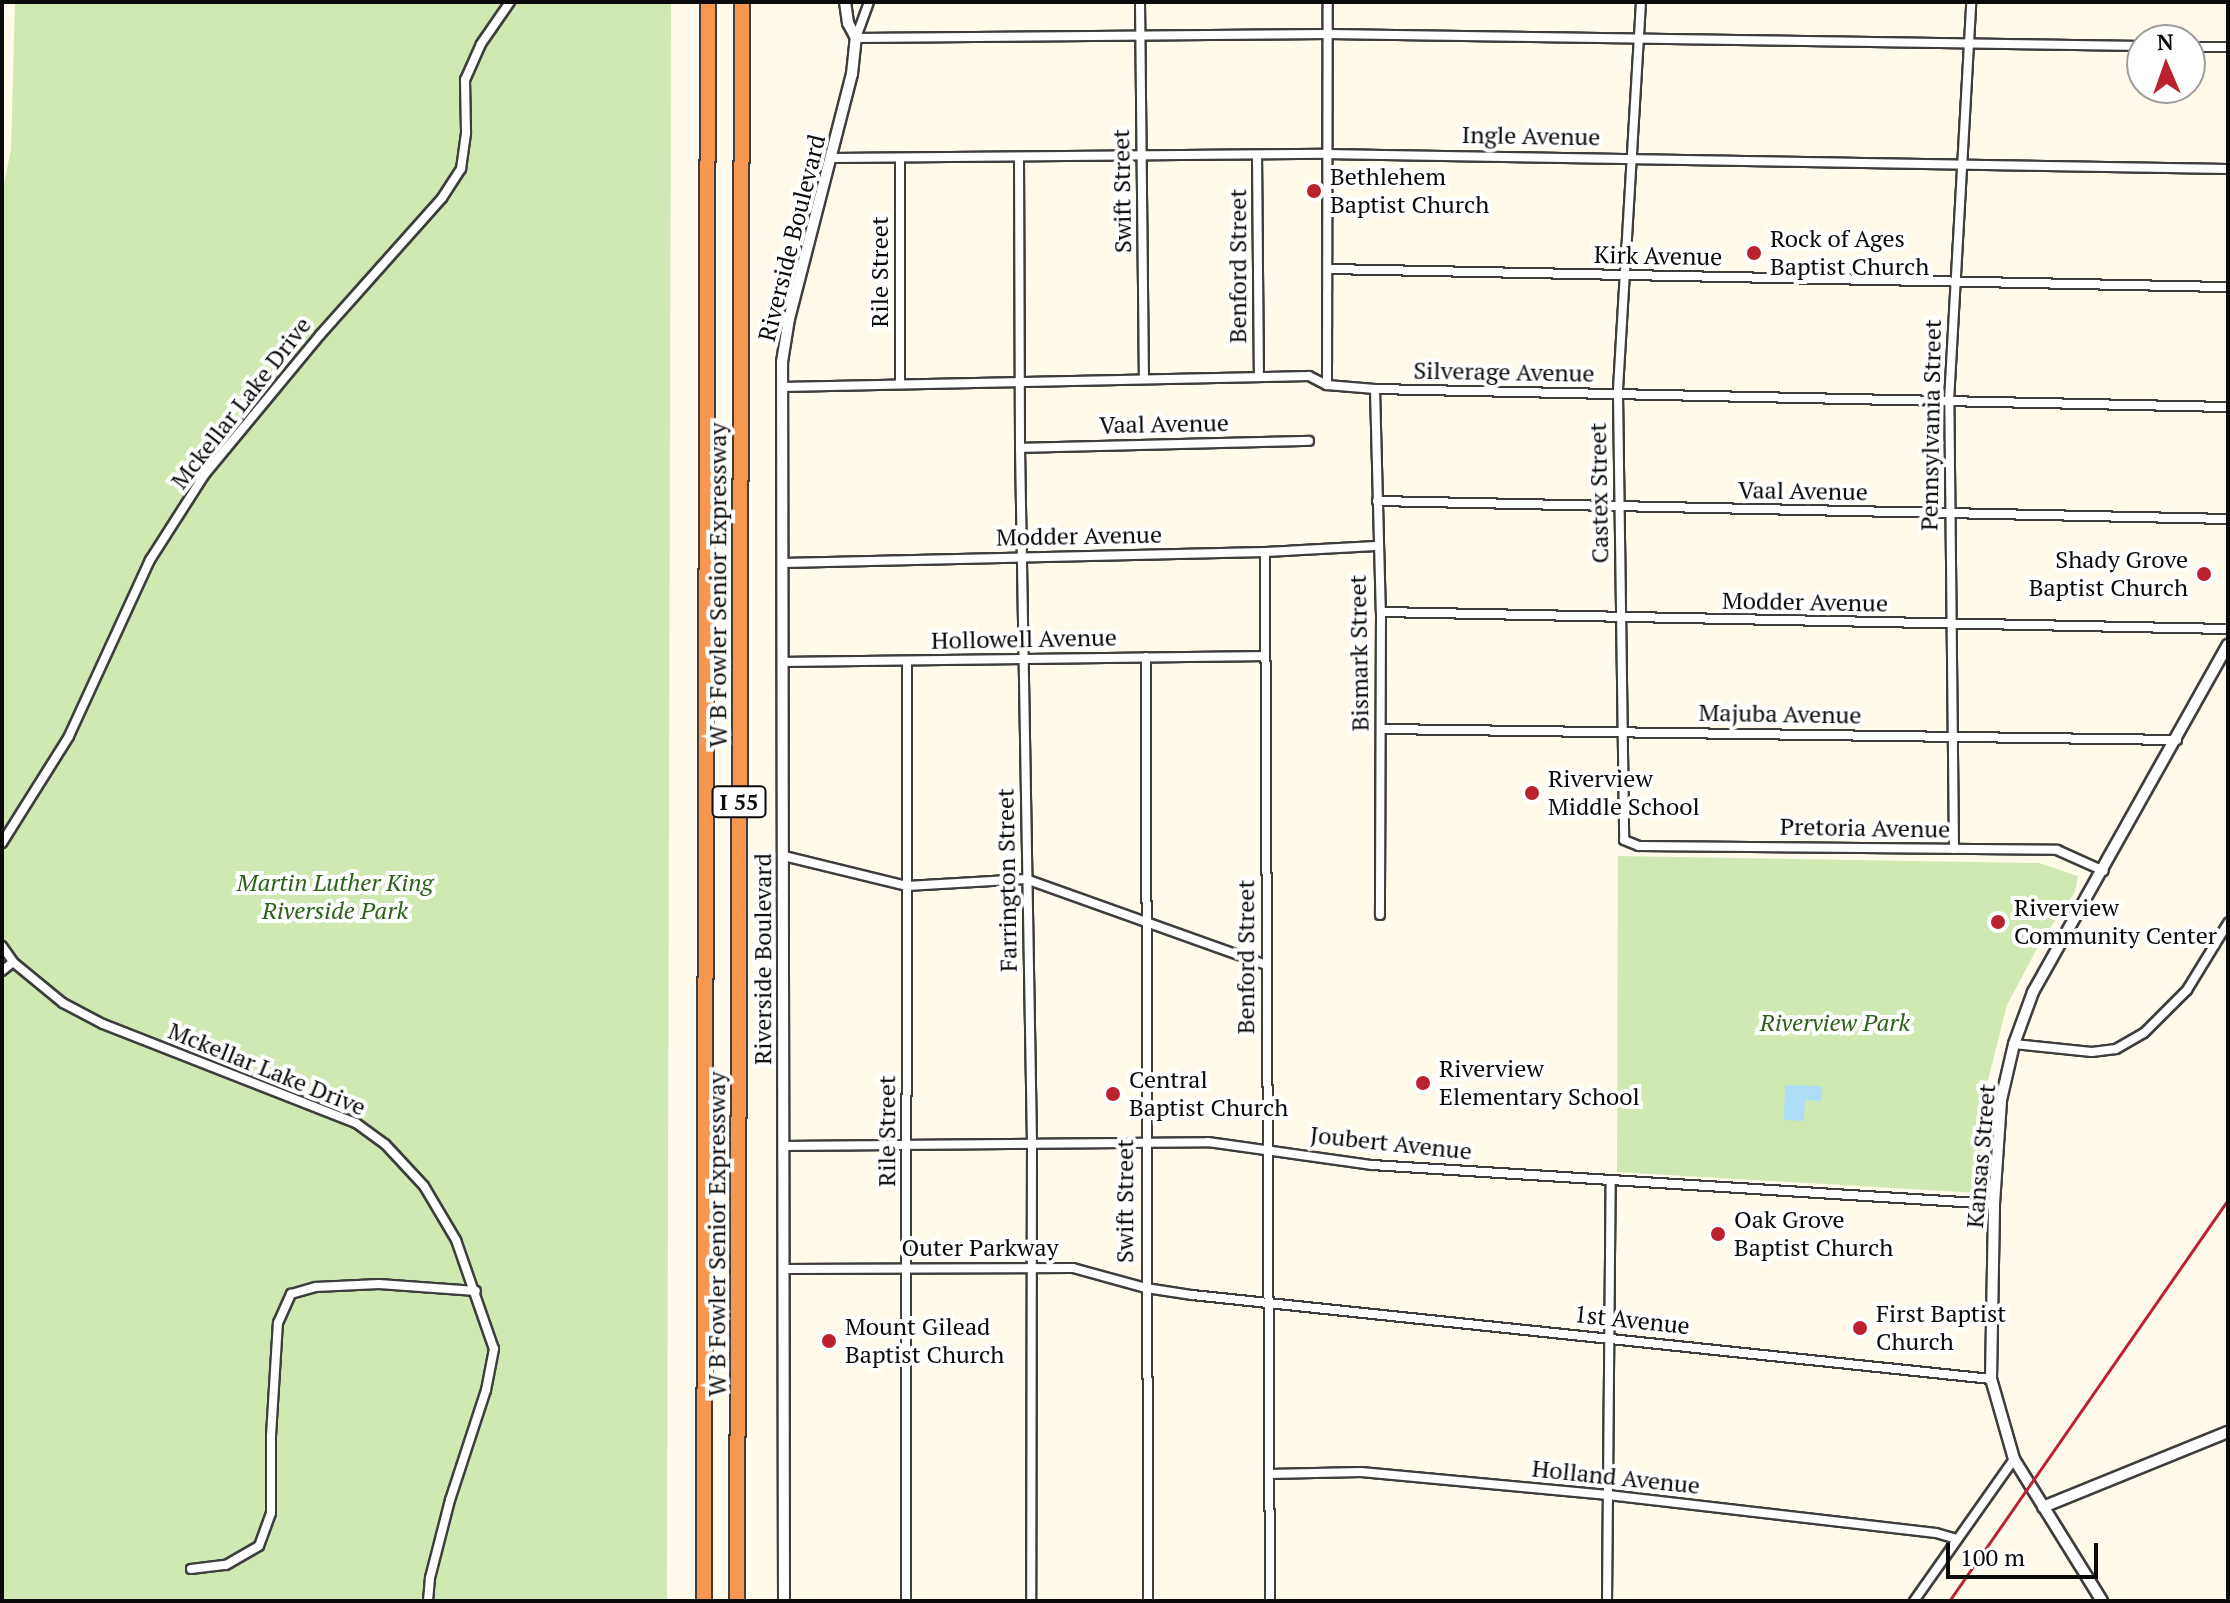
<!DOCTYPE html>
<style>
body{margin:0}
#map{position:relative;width:2230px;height:1603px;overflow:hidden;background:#fffae9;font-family:"PT Serif",serif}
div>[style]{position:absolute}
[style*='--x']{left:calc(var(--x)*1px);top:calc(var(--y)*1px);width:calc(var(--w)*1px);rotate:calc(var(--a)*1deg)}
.green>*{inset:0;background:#d0e9b3}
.water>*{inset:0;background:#adddf7}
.roads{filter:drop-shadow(2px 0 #3e3e3e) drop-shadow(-2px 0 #3e3e3e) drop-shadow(0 2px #3e3e3e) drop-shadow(0 -2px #3e3e3e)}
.minor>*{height:8px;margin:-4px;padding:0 4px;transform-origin:4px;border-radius:4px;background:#fff}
.tertiary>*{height:10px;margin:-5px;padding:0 5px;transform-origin:5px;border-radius:5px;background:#fff}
.motorway>*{height:14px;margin:-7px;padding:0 7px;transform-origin:7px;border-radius:7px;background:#f7974f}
.rail>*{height:3px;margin:-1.5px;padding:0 1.5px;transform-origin:1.5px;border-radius:1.5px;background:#bc222e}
.dots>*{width:22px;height:22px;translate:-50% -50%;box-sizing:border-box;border:4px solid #fff;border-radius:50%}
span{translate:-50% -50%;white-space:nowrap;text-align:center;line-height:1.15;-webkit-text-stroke:8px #fff;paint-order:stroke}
.shield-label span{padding:2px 6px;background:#fff;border:2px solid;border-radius:6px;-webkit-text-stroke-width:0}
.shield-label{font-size:22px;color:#0b0b0b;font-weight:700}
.street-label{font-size:24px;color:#0b0b0b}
.poi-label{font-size:24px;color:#0b0b0b}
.left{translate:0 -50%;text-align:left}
.right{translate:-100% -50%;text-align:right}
.park-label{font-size:24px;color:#2c621b;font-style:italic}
.frame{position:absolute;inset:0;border:4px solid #0b0b0b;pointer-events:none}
.north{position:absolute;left:2126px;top:24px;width:80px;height:80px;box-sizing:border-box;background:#fff;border:2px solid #9d9d9d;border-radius:50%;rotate:358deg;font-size:22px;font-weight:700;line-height:32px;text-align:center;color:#0b0b0b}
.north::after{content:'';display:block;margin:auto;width:28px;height:36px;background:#bc222e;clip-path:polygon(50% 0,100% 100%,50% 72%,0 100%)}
.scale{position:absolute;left:1946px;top:1543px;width:152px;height:36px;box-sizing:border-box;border:4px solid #0b0b0b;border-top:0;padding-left:10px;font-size:24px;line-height:28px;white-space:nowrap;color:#0b0b0b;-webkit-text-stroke:6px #fff;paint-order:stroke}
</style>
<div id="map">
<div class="green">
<i style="clip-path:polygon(15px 2px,671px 2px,667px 1601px,2px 1601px,2px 192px,11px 150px)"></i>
<i style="clip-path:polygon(1618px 856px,2039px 863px,2078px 876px,2075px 892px,2041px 941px,2007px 1005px,1987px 1084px,1978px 1193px,1617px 1172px)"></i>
</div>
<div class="water">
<i style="clip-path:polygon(1785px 1085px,1822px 1086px,1821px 1101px,1805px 1100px,1804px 1121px,1784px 1120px)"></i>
</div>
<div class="roads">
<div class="minor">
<i style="--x:869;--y:2;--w:38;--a:110"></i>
<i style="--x:856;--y:38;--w:472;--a:-0.5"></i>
<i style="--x:1328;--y:34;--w:814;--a:0.84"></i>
<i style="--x:1140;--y:2;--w:377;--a:89.4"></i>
<i style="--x:1641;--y:2;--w:393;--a:93.4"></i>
<i style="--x:1618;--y:394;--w:446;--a:89.2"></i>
<i style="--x:1624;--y:840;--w:16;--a:22"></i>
<i style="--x:1639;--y:846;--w:418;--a:0.5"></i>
<i style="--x:2057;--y:850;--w:51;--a:24.1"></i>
<i style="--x:2190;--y:47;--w:38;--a:0"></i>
<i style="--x:1257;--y:155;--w:222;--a:89.5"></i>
<i style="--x:1019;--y:157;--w:291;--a:89.8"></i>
<i style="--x:1020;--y:448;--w:694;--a:89.01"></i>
<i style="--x:1032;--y:1142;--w:459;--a:90.1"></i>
<i style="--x:833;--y:158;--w:494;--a:-0.5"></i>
<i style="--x:1327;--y:154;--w:901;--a:0.95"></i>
<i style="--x:900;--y:159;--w:225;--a:90"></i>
<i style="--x:1328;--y:269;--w:900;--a:1.15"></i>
<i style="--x:1327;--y:385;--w:383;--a:-89.9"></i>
<i style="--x:782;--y:387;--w:527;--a:-1.2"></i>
<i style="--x:1309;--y:376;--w:20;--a:27"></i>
<i style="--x:1327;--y:385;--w:48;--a:4.8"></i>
<i style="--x:1375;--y:389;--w:853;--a:1.21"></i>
<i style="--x:1375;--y:389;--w:223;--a:88.5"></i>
<i style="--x:1381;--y:612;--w:303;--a:90.2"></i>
<i style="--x:1020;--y:448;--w:289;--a:-1.4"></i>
<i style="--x:1377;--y:501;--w:851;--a:1.21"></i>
<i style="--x:1265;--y:552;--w:1049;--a:89.73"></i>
<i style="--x:783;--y:563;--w:482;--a:-1.3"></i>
<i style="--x:1265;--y:552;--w:111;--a:-3.1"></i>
<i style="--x:1381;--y:612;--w:847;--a:1.15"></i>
<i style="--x:1146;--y:657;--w:944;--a:89.88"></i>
<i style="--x:784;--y:662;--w:481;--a:-0.7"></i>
<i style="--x:1381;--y:729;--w:796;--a:0.79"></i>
<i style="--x:2;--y:843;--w:126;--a:-57.9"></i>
<i style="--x:69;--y:736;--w:194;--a:-65.3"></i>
<i style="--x:150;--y:560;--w:102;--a:-57.4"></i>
<i style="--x:205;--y:474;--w:180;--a:-50.4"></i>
<i style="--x:320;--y:335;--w:183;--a:-48.3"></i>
<i style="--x:442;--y:198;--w:35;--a:-57"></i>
<i style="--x:461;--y:169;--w:37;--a:-82"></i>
<i style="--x:466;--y:132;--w:52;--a:-91.1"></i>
<i style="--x:465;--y:80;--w:39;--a:-66"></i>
<i style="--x:481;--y:44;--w:51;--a:-55.4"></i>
<i style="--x:1954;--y:849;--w:448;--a:-90.6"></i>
<i style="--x:1949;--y:401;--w:400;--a:-86.8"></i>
<i style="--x:784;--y:856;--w:127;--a:13.7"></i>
<i style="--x:907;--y:886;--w:119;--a:-3.4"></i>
<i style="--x:1026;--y:879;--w:255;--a:19.7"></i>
<i style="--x:2;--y:946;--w:19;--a:55"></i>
<i style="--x:13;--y:962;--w:65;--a:39.4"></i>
<i style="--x:63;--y:1003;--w:45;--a:27.7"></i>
<i style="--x:103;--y:1024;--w:272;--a:21.4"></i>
<i style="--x:356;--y:1123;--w:36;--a:36"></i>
<i style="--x:385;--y:1144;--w:57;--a:47.1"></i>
<i style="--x:424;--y:1186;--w:63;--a:59.3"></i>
<i style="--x:456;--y:1240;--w:115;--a:70.8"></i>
<i style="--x:494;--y:1349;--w:42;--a:101"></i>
<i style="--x:486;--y:1390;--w:116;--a:108.1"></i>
<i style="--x:450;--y:1500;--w:81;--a:104.4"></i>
<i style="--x:430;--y:1578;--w:23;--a:95"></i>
<i style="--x:2;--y:971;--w:14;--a:-39"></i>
<i style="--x:2014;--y:1044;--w:78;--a:5.9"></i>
<i style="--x:2092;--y:1052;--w:24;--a:-7"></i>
<i style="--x:2116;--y:1049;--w:32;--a:-30"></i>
<i style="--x:2144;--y:1033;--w:61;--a:-45"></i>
<i style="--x:2187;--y:990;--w:79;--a:-58.5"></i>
<i style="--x:783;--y:1146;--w:425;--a:-0.5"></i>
<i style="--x:1208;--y:1142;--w:166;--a:8"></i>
<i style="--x:1372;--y:1165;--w:623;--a:3.59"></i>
<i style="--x:784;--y:1269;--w:289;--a:-0.2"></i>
<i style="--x:1073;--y:1268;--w:76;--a:15.3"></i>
<i style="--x:1146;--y:1288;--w:47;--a:8.7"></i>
<i style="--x:1192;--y:1295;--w:803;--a:6"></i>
<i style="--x:1269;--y:1474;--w:92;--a:-1.2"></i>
<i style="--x:1361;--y:1472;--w:248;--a:5.3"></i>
<i style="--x:1608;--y:1495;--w:330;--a:6.6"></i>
<i style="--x:1936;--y:1533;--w:22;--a:16"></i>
<i style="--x:191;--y:1569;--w:35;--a:-7"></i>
<i style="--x:226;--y:1565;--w:38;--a:-30"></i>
<i style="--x:259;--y:1546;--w:35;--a:-70"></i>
<i style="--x:271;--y:1513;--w:77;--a:-90"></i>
<i style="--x:271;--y:1436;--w:113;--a:-86.5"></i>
<i style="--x:278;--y:1323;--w:32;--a:-66"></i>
<i style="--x:291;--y:1294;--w:26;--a:-16"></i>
<i style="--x:316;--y:1287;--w:63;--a:-2.7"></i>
<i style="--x:379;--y:1284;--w:97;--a:4.1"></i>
<i style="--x:906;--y:1601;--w:940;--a:-89.94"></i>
<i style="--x:1607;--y:1601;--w:421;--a:-89.5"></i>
<i style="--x:1914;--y:1601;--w:174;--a:-54.8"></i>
</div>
<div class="tertiary">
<i style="--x:2043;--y:1507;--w:200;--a:-22.1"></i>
<i style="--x:784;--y:1601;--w:1239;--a:-90.09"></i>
<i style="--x:782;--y:362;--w:44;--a:-80.8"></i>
<i style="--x:789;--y:319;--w:253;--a:-75.6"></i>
<i style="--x:852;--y:74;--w:36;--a:-84"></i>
<i style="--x:856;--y:38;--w:17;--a:-118"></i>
<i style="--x:848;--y:23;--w:21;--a:-98"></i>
<i style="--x:2102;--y:1601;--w:167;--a:-121.8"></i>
<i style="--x:2014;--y:1459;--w:83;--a:-106"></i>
<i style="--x:1991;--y:1379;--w:175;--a:-89"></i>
<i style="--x:1994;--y:1204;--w:104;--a:-86.1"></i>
<i style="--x:2001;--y:1100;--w:57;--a:-76.9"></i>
<i style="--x:2014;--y:1044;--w:55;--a:-69.9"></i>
<i style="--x:2033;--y:992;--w:398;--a:-60.7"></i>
</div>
<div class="motorway">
<i style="--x:704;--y:1601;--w:1599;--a:-89.86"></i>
<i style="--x:737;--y:1601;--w:1599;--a:-89.82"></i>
</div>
</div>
<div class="rail">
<i style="--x:1949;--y:1601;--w:489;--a:-55.2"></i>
</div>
<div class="dots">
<i style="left:1314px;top:191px;background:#bc222e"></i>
<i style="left:1754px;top:253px;background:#bc222e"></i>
<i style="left:2204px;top:574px;background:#bc222e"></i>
<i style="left:1532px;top:793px;background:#bc222e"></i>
<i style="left:1998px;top:922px;background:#bc222e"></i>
<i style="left:1423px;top:1083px;background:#bc222e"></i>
<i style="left:1113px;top:1094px;background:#bc222e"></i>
<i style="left:1718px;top:1234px;background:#bc222e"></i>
<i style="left:1860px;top:1328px;background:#bc222e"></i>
<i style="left:829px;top:1341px;background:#bc222e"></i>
</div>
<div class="shield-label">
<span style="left:739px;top:802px">I 55</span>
</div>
<div class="street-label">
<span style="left:1531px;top:136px;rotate:1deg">Ingle Avenue</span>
<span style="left:1122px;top:191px;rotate:-91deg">Swift Street</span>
<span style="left:792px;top:238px;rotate:-76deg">Riverside Boulevard</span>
<span style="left:1658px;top:256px;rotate:1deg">Kirk Avenue</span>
<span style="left:1238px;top:266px;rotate:-90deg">Benford Street</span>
<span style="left:880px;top:272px;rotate:-90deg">Rile Street</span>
<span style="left:1504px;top:372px;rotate:1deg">Silverage Avenue</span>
<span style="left:241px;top:403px;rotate:-52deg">Mckellar Lake Drive</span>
<span style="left:1164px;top:424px;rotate:-1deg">Vaal Avenue</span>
<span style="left:1931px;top:425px;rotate:-89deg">Pennsylvania Street</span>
<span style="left:1803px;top:491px;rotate:1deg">Vaal Avenue</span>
<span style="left:1599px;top:493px;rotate:-91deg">Castex Street</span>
<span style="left:1079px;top:536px;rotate:-1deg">Modder Avenue</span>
<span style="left:718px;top:585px;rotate:-90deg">W B Fowler Senior Expressway</span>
<span style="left:1805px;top:602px;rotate:1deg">Modder Avenue</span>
<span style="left:1024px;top:639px;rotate:-1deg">Hollowell Avenue</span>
<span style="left:1359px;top:653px;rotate:-91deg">Bismark Street</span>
<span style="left:1780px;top:714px;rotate:1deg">Majuba Avenue</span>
<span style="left:1865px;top:828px;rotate:1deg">Pretoria Avenue</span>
<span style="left:1007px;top:880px;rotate:-91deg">Farrington Street</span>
<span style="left:1246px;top:957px;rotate:-90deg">Benford Street</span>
<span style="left:763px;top:959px;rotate:-90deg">Riverside Boulevard</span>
<span style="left:267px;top:1069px;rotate:22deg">Mckellar Lake Drive</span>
<span style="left:887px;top:1131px;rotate:-90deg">Rile Street</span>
<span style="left:1391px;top:1143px;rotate:6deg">Joubert Avenue</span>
<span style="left:1981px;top:1156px;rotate:-85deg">Kansas Street</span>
<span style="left:1125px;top:1201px;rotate:-90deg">Swift Street</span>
<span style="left:717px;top:1234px;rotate:-90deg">W B Fowler Senior Expressway</span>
<span style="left:980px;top:1248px">Outer Parkway</span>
<span style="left:1632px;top:1320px;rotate:6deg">1st Avenue</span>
<span style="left:1616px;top:1477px;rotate:6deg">Holland Avenue</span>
</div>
<div class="poi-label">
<span class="left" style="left:1330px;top:191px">Bethlehem<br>Baptist Church</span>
<span class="left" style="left:1770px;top:253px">Rock of Ages<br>Baptist Church</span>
<span class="right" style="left:2188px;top:574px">Shady Grove<br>Baptist Church</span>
<span class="left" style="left:1548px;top:793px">Riverview<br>Middle School</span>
<span class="left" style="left:2014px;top:922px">Riverview<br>Community Center</span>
<span class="left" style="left:1439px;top:1083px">Riverview<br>Elementary School</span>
<span class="left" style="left:1129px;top:1094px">Central<br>Baptist Church</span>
<span class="left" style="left:1734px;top:1234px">Oak Grove<br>Baptist Church</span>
<span class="left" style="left:1876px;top:1328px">First Baptist<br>Church</span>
<span class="left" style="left:845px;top:1341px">Mount Gilead<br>Baptist Church</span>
</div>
<div class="park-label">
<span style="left:335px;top:897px">Martin Luther King<br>Riverside Park</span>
<span style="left:1835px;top:1023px">Riverview Park</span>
</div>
<div class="frame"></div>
<div class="north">N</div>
<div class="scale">100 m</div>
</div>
